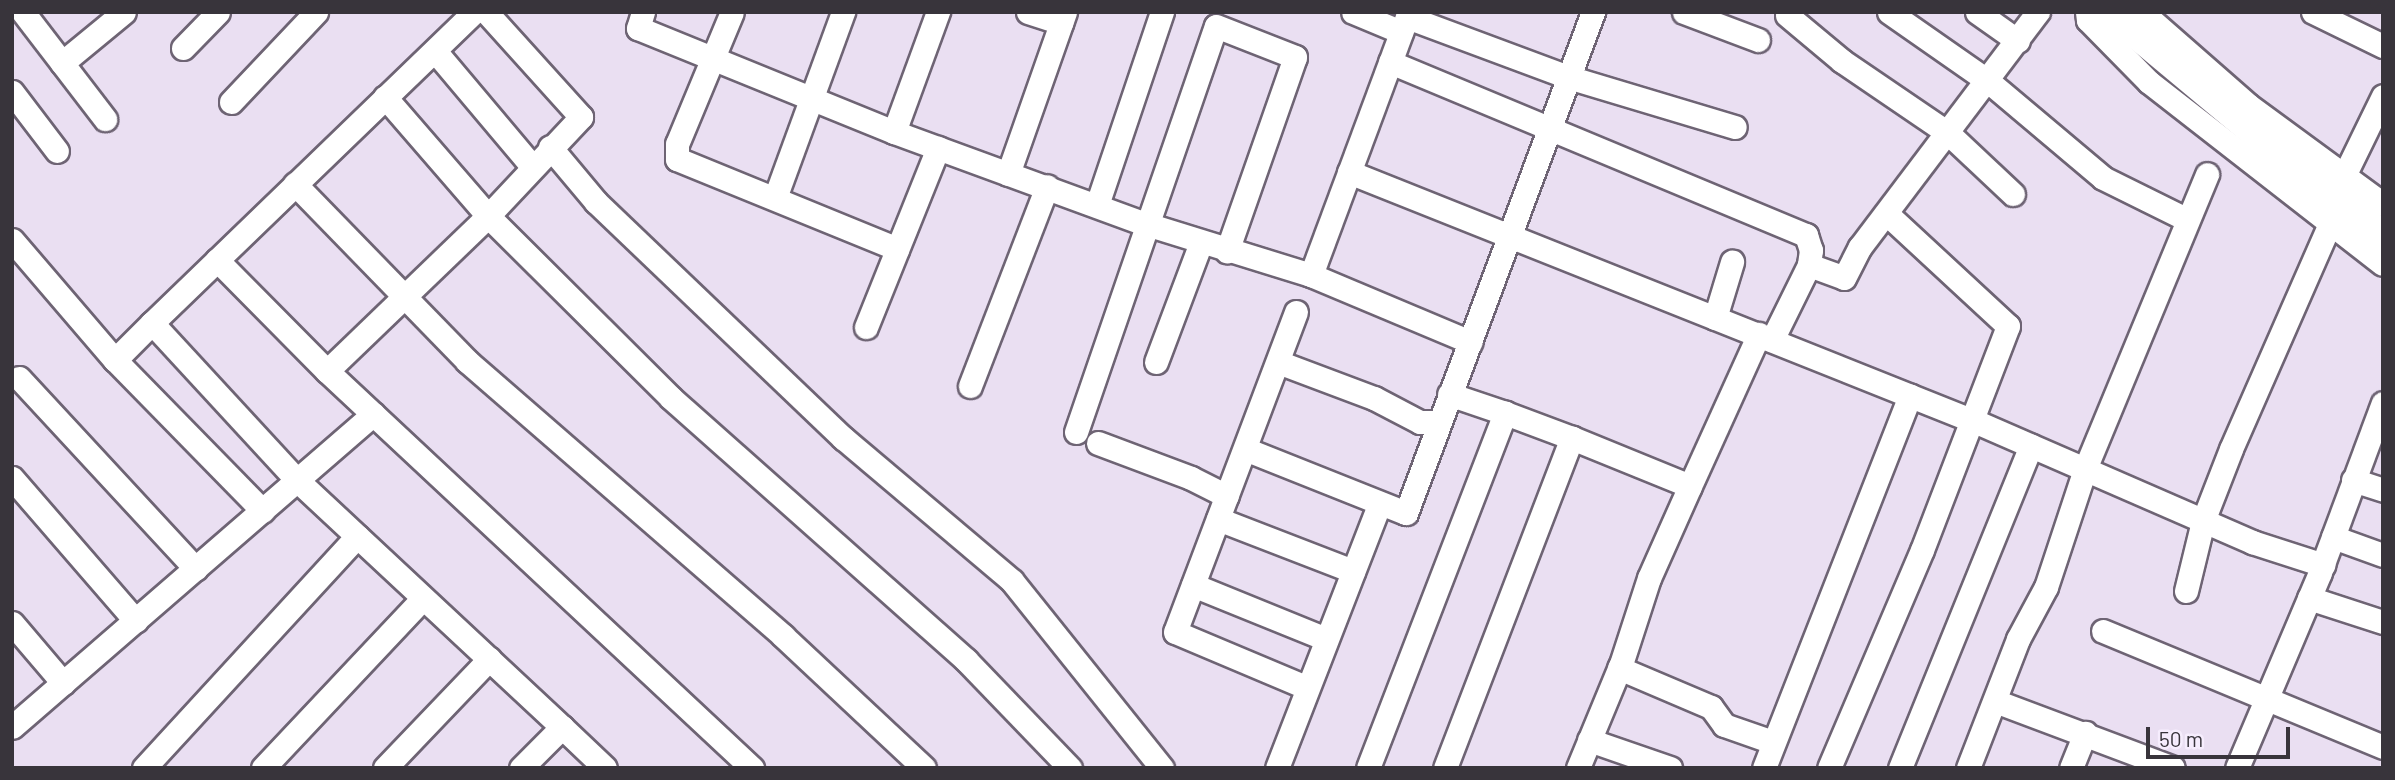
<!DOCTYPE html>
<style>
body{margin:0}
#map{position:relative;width:2395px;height:780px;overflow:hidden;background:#eadff2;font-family:Barlow,sans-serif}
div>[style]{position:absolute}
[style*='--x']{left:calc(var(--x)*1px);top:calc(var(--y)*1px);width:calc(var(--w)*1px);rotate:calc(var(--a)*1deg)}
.roads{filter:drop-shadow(2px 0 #6e6474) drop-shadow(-2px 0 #6e6474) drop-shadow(0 2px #6e6474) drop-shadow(0 -2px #6e6474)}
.minor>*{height:23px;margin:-11.5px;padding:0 11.5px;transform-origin:11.5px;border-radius:11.5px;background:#fff}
.secondary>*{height:32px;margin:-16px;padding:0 16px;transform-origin:16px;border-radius:16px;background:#fff}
span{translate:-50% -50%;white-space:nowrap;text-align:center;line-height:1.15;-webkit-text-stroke:6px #f6edfd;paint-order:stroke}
.frame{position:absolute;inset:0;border:14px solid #38343b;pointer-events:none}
.scale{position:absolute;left:2146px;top:727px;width:144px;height:32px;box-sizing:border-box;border:4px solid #38343b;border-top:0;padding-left:9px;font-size:21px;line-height:24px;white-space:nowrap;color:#38343b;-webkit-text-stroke:5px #f6edfd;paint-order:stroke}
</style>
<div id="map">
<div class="roads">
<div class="minor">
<i style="--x:23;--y:12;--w:135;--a:52.5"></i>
<i style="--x:474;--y:12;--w:448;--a:136"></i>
<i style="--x:152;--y:323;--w:215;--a:47.3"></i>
<i style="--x:298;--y:481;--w:361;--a:43"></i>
<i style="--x:562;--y:727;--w:58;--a:135"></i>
<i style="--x:643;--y:12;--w:17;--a:107"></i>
<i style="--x:638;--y:28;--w:276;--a:22.1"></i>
<i style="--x:894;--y:132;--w:268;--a:20.1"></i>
<i style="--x:1146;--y:224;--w:173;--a:17.2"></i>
<i style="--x:1311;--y:275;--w:173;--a:22.8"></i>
<i style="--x:732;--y:12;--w:143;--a:112.6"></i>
<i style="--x:677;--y:144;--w:15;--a:90"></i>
<i style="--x:677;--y:159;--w:238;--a:22.2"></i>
<i style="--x:1028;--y:12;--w:35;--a:18"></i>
<i style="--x:1353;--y:12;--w:52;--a:22.6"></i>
<i style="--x:1684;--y:12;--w:79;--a:20.7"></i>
<i style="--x:1889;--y:12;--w:121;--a:34.9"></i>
<i style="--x:1988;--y:81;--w:150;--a:40.1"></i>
<i style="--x:2103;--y:178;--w:93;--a:26.3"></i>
<i style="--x:1977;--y:12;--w:50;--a:35.3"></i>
<i style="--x:2087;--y:12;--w:8;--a:83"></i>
<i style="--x:2088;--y:20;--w:87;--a:45.5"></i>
<i style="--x:2149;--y:82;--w:296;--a:37.9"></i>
<i style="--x:2117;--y:12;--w:35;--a:13"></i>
<i style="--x:2151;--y:20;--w:129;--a:41.2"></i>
<i style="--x:2248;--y:105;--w:167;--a:36.3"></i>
<i style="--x:2313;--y:12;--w:78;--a:25.9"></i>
<i style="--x:1787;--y:15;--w:72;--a:39.9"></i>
<i style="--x:1842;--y:61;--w:128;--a:34.2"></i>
<i style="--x:1948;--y:133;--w:89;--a:43.2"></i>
<i style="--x:1407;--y:17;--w:172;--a:20.4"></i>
<i style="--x:1568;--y:77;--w:174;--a:16.7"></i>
<i style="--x:183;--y:48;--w:50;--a:-45.8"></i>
<i style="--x:435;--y:51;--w:149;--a:49.9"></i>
<i style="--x:1390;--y:62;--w:451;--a:22.6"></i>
<i style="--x:1806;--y:235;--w:16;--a:72"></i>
<i style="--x:1811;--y:250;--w:15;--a:98"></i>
<i style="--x:1809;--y:265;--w:84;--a:116.3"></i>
<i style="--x:62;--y:63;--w:80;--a:-39.4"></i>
<i style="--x:12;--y:92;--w:74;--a:52.7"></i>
<i style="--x:385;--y:97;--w:157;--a:49.1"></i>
<i style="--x:488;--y:216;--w:258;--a:44.8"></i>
<i style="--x:671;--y:398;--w:395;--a:41.6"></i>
<i style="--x:966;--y:660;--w:150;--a:46.1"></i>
<i style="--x:231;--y:102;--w:124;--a:-46.6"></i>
<i style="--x:894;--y:132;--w:128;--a:-69.9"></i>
<i style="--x:550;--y:147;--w:72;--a:50.1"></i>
<i style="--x:596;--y:202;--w:342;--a:43.7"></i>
<i style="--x:843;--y:438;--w:221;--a:40.2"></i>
<i style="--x:1012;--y:581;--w:240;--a:51.3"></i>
<i style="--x:1349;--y:172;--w:680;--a:21.74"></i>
<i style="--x:1981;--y:424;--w:296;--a:23.5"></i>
<i style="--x:2252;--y:542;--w:75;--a:17.9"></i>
<i style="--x:1008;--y:174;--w:172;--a:-70.6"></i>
<i style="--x:2344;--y:176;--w:89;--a:-64"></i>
<i style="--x:295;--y:184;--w:247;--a:45.8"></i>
<i style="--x:467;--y:361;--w:419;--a:41"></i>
<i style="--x:783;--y:636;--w:193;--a:43.1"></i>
<i style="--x:775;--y:198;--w:198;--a:-69.9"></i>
<i style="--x:1097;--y:205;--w:204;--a:-71.4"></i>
<i style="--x:12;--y:240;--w:158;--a:49.4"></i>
<i style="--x:115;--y:360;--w:211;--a:45.6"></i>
<i style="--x:217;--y:260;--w:156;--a:45.3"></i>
<i style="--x:327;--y:371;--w:582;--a:43.05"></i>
<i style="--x:1809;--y:265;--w:37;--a:20"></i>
<i style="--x:1844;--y:278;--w:35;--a:-63"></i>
<i style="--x:1860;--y:247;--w:295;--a:-52.9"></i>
<i style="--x:1311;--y:275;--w:281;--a:-69.6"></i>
<i style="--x:1296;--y:312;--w:342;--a:110.7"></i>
<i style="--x:1175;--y:632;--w:142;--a:22.8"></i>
<i style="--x:1715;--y:318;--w:59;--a:-73.1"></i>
<i style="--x:866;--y:327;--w:193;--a:-68.1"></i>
<i style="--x:115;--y:360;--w:52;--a:-45"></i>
<i style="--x:1156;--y:362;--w:128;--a:-69.4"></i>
<i style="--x:1278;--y:362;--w:103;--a:20.6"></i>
<i style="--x:1374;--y:398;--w:52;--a:27.6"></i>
<i style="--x:1420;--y:422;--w:19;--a:0"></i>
<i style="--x:327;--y:371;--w:223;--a:-43.9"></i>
<i style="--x:488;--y:216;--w:136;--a:-46.8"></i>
<i style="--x:581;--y:117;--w:142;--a:-132.1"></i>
<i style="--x:19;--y:378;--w:260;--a:47.2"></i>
<i style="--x:970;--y:386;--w:214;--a:-68.9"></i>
<i style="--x:1076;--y:432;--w:429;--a:-71"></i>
<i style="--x:1216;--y:26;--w:85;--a:21.4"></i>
<i style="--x:1295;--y:57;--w:206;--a:109.3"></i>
<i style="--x:1572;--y:438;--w:127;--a:22.1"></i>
<i style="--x:1690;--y:486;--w:101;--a:114"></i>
<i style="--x:1649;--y:578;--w:90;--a:108"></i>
<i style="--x:1621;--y:664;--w:113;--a:112.5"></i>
<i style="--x:1098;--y:443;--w:99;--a:20.6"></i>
<i style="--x:1191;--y:478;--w:40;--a:26.6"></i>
<i style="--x:1245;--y:449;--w:173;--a:21.7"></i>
<i style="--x:1406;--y:513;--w:535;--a:-69.53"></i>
<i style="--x:12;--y:478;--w:189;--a:49.1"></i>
<i style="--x:2353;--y:480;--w:32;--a:18"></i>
<i style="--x:1690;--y:486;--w:167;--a:-65.6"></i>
<i style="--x:1218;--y:519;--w:145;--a:21.1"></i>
<i style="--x:2333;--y:537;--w:53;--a:19.8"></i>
<i style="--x:1193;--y:585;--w:144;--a:22.1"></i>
<i style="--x:2186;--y:591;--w:72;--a:-76.3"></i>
<i style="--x:2203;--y:521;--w:77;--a:-68.7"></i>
<i style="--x:2231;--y:449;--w:249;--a:-66.3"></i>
<i style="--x:2309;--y:598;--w:78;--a:18"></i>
<i style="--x:12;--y:623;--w:79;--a:49.6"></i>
<i style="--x:2103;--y:631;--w:303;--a:22.5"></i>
<i style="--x:1619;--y:668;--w:100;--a:23"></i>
<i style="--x:1711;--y:707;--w:22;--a:54"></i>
<i style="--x:1724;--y:725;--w:52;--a:19.1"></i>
<i style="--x:1995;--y:701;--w:190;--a:20.6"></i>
<i style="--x:12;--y:727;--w:478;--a:-40.9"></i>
<i style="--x:562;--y:727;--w:59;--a:43.6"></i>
<i style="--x:1589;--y:740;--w:86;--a:19.1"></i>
<i style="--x:144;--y:768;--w:315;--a:-47.4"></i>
<i style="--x:263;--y:768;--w:233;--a:-46.7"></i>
<i style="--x:385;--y:768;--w:151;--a:-46.3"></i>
<i style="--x:1277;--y:768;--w:284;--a:-68.8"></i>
<i style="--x:1368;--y:768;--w:381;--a:-68.9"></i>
<i style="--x:1505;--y:413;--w:59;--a:-161.3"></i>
<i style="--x:1445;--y:768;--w:354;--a:-69"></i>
<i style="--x:1572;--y:438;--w:72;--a:-159.5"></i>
<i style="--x:1764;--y:768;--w:400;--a:-68.6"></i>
<i style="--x:1829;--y:768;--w:237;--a:-66.9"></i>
<i style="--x:1922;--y:550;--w:240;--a:-69"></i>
<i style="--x:2008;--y:326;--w:166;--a:-137.2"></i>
<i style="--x:1900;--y:768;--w:348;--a:-67.9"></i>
<i style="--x:1968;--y:768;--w:138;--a:-68.8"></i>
<i style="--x:2018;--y:639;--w:59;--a:-61.7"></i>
<i style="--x:2046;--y:587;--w:124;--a:-71.7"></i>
<i style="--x:2085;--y:469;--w:319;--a:-67.5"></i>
<i style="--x:2071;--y:768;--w:38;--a:-68"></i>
<i style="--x:2237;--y:768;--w:213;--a:-67"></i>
<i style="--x:2320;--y:572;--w:180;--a:-69.6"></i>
</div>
<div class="secondary">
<i style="--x:2112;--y:12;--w:353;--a:39.8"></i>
</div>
</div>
<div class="frame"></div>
<div class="scale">50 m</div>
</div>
